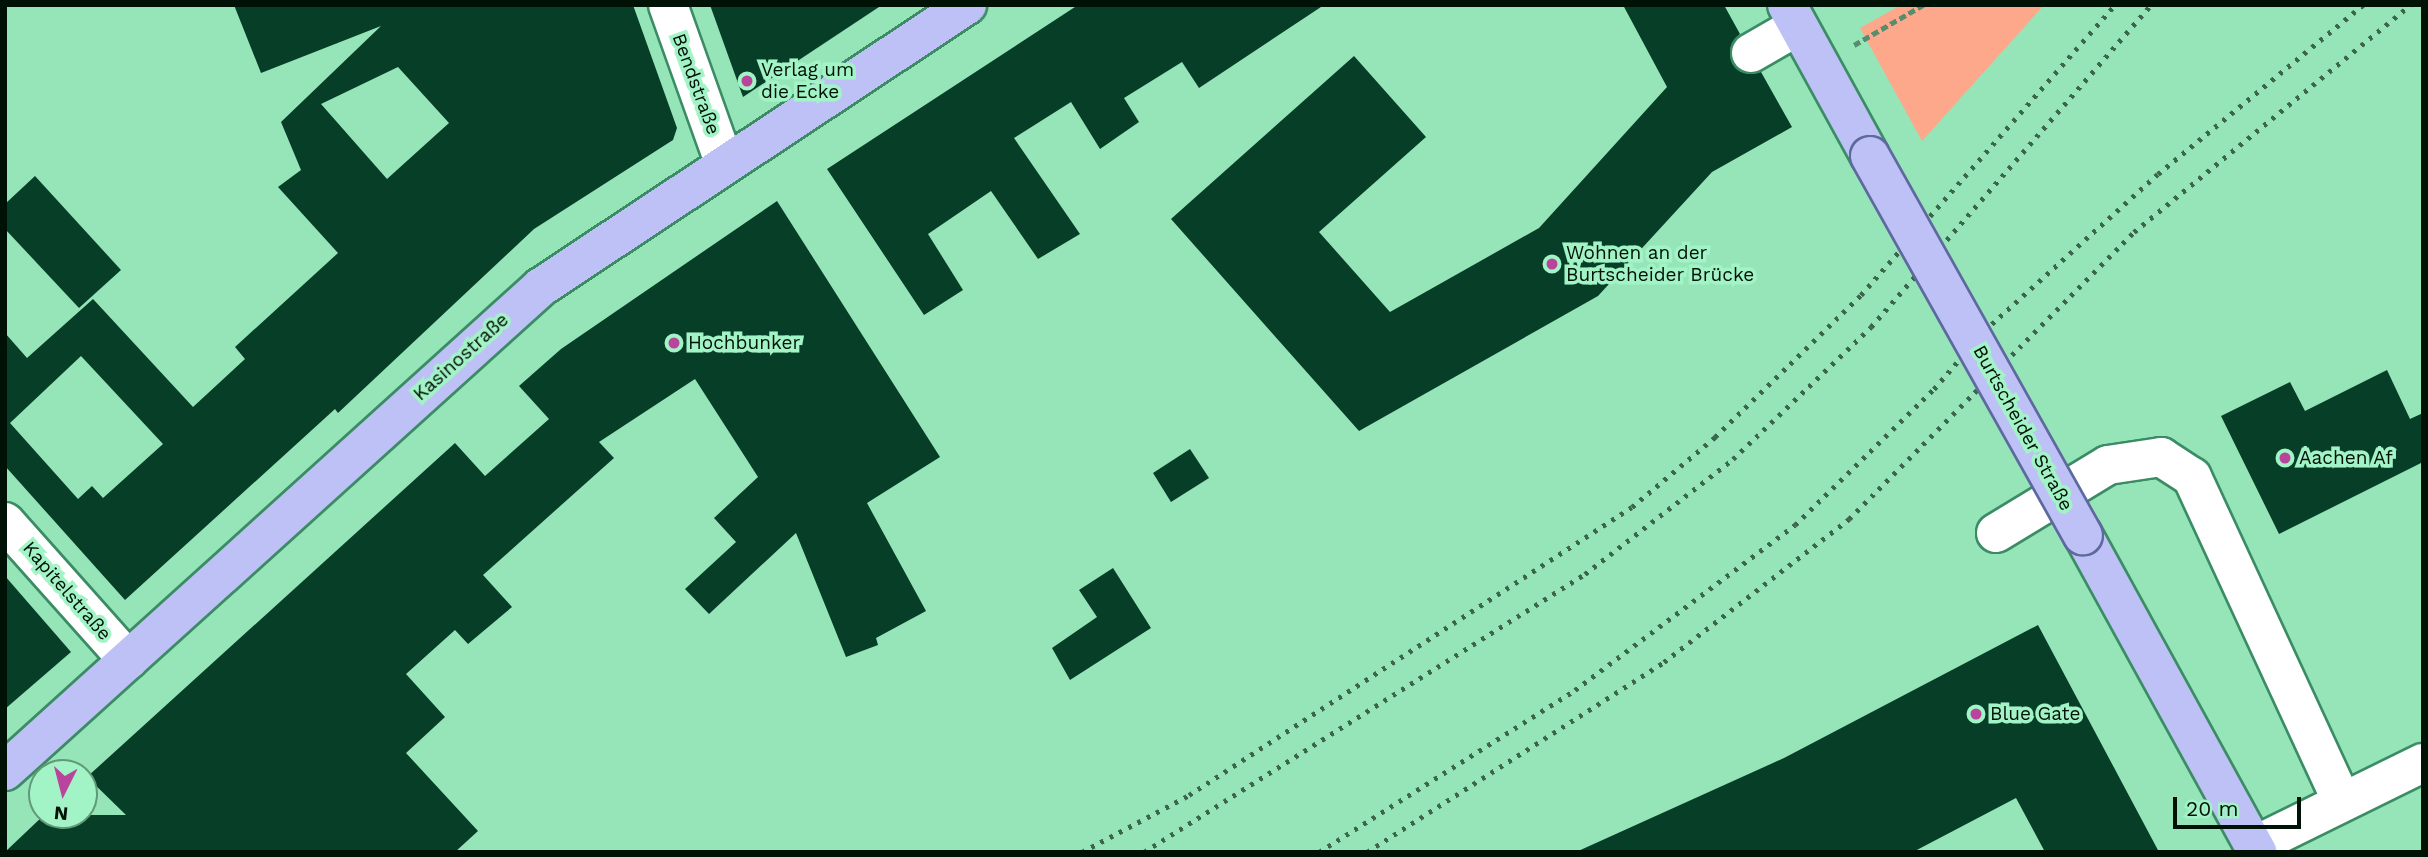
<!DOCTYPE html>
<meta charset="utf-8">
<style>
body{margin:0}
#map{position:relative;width:2428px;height:857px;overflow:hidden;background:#95e5b9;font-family:"Work Sans",sans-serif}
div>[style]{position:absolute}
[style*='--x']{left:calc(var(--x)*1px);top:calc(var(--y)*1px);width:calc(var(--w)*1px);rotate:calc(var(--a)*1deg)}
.green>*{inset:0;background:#fea88b}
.building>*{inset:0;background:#073e27}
.path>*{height:4.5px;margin-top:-2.25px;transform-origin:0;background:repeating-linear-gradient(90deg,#578d6f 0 7px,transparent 0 10.5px)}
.roads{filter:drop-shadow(2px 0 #3b8c65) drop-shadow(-2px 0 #3b8c65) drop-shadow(0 2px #3b8c65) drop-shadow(0 -2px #3b8c65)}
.minor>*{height:38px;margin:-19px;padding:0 19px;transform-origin:19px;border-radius:19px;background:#fff}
.major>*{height:38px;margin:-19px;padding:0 19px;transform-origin:19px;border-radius:19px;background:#bdc1f6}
.rail>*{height:5px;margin-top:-2.5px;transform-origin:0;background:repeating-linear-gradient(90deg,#3b654d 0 3.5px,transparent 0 10.5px)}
.bridges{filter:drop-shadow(2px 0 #5e699e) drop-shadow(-2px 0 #5e699e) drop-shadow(0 2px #5e699e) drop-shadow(0 -2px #5e699e)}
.major-bridge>*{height:38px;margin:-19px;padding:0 19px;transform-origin:19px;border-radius:19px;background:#bdc1f6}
.dots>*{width:19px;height:19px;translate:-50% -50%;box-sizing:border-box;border:4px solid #a2f3c6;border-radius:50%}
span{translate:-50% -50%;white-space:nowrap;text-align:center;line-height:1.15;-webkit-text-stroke:7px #a2f3c6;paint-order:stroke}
.poi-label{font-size:19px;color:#001106}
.left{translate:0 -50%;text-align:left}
.street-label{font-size:19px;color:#001106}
.frame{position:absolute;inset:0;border:7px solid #001106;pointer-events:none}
.north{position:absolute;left:28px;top:759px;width:70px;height:70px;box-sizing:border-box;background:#a2f3c6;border:2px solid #619979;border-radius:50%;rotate:186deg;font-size:19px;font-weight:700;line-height:28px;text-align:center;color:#001106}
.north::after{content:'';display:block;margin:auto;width:24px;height:32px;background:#b9449b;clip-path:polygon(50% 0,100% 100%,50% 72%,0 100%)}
.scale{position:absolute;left:2173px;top:797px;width:128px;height:32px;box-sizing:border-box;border:4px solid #001106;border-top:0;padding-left:9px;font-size:21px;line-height:24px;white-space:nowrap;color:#001106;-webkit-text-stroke:5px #a2f3c6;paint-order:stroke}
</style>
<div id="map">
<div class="green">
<i style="clip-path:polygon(1901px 5px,2044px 5px,1922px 141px,1860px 28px)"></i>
</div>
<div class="building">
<i style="clip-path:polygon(evenodd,234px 5px,633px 5px,677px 128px,673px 140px,534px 229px,338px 413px,335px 409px,125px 600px,5px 466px,5px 333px,27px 358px,93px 299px,193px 407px,245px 359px,235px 347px,338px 253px,278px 187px,301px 170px,281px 122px,381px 26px,261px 73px,234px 5px,398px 67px,449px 123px,387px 179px,321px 104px,398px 67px,234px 5px,81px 356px,163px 444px,103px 498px,92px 486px,78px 499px,10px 423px,81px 356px)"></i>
<i style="clip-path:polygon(710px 5px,882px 5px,743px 97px)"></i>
<i style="clip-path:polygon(1078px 5px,1324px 5px,1199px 88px,1182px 62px,1124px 98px,1139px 122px,1100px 149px,1071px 102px,1014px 138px,1080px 234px,1038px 259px,991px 191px,928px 234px,963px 290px,924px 315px,827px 169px)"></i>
<i style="clip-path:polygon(1623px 5px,1724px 5px,1740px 34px,1732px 43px,1732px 63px,1741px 72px,1761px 72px,1792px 127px,1712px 172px,1598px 296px,1359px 431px,1171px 219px,1354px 56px,1426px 137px,1319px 232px,1390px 312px,1539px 228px,1667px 87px)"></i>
<i style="clip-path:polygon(35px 176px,121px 270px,79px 308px,5px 229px,5px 204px)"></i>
<i style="clip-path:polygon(777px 201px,940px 457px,867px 503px,926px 611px,876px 638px,878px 645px,846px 657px,796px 533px,709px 614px,685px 589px,736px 542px,714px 518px,758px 477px,695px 379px,599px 442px,614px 458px,483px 575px,512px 607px,468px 644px,455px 630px,406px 674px,445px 717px,406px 753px,478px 831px,455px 852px,5px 852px,44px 815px,126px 815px,87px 777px,455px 443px,485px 476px,549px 419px,519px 386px,561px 349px)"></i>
<i style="clip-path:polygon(2387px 370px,2410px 419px,2423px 413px,2423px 462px,2279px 534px,2221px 416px,2290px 382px,2305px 411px)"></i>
<i style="clip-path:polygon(1190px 449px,1209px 478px,1171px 502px,1153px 473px)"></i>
<i style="clip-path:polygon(1113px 568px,1151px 628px,1070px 680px,1052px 648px,1097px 617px,1079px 590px)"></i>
<i style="clip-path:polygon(5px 576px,71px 652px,5px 709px)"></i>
<i style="clip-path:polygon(2038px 625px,2159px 852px,2045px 852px,2016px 798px,1913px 852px,1576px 852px,1784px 758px)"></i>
</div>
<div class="path">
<i style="--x:1854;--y:45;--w:80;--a:-30.1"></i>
</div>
<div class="roads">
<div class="minor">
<i style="--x:668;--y:5;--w:167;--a:70.4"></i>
<i style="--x:1751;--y:53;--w:54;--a:-29.9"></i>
<i style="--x:5;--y:522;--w:185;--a:48.3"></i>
<i style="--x:1996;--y:533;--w:131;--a:-31.3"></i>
<i style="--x:2108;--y:465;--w:54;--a:-8.6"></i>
<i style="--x:2161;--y:457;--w:37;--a:33"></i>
<i style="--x:2192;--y:477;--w:358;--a:65.2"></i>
<i style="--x:2254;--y:846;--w:188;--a:-26.2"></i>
</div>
<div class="major">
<i style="--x:1787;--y:5;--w:172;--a:61.2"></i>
<i style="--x:2083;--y:535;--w:362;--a:61.2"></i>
<i style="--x:5;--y:771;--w:722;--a:-42.08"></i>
<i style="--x:541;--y:287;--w:511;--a:-33.5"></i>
</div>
</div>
<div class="rail">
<i style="--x:1082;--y:852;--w:121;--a:-28"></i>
<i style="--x:1189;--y:795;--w:528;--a:-33.03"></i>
<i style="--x:1632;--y:507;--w:109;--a:-40.1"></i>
<i style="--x:1715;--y:437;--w:204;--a:-44.2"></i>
<i style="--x:1861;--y:295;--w:386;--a:-48.8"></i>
<i style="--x:1144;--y:852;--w:521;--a:-32.23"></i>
<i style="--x:1585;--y:574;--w:187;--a:-37.8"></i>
<i style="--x:1733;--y:459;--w:191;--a:-43.7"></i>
<i style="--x:1871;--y:327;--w:427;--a:-49"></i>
<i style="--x:1319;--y:852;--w:303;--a:-32.3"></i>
<i style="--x:1575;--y:690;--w:275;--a:-36.9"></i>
<i style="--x:1795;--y:525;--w:194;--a:-44.4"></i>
<i style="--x:1934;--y:389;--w:77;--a:-49.2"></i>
<i style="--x:1984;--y:331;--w:234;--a:-42.1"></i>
<i style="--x:2158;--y:174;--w:266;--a:-39.5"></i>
<i style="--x:1367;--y:852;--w:353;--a:-32.6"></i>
<i style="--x:1664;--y:662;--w:234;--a:-37.7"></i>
<i style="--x:1849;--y:519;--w:404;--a:-45.2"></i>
<i style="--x:2134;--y:232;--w:357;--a:-39.4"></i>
</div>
<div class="bridges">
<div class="major-bridge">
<i style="--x:1870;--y:156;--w:435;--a:60.7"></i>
</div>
</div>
<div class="dots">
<i style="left:747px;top:81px;background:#b9449b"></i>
<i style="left:1552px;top:264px;background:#b9449b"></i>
<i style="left:674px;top:343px;background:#b9449b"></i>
<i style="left:2285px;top:458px;background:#b9449b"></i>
<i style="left:1976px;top:714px;background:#b9449b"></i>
</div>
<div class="poi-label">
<span class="left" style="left:761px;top:81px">Verlag um<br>die Ecke</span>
<span class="left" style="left:1566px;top:264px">Wohnen an der<br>Burtscheider Brücke</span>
<span class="left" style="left:688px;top:343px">Hochbunker</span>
<span class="left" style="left:2299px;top:458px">Aachen Af</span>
<span class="left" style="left:1990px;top:714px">Blue Gate</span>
</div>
<div class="street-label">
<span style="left:696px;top:84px;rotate:70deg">Bendstraße</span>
<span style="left:461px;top:357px;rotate:-42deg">Kasinostraße</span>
<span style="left:2023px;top:428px;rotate:61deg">Burtscheider Straße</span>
<span style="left:67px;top:591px;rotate:49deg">Kapitelstraße</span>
</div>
<div class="frame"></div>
<div class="north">N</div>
<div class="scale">20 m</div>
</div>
